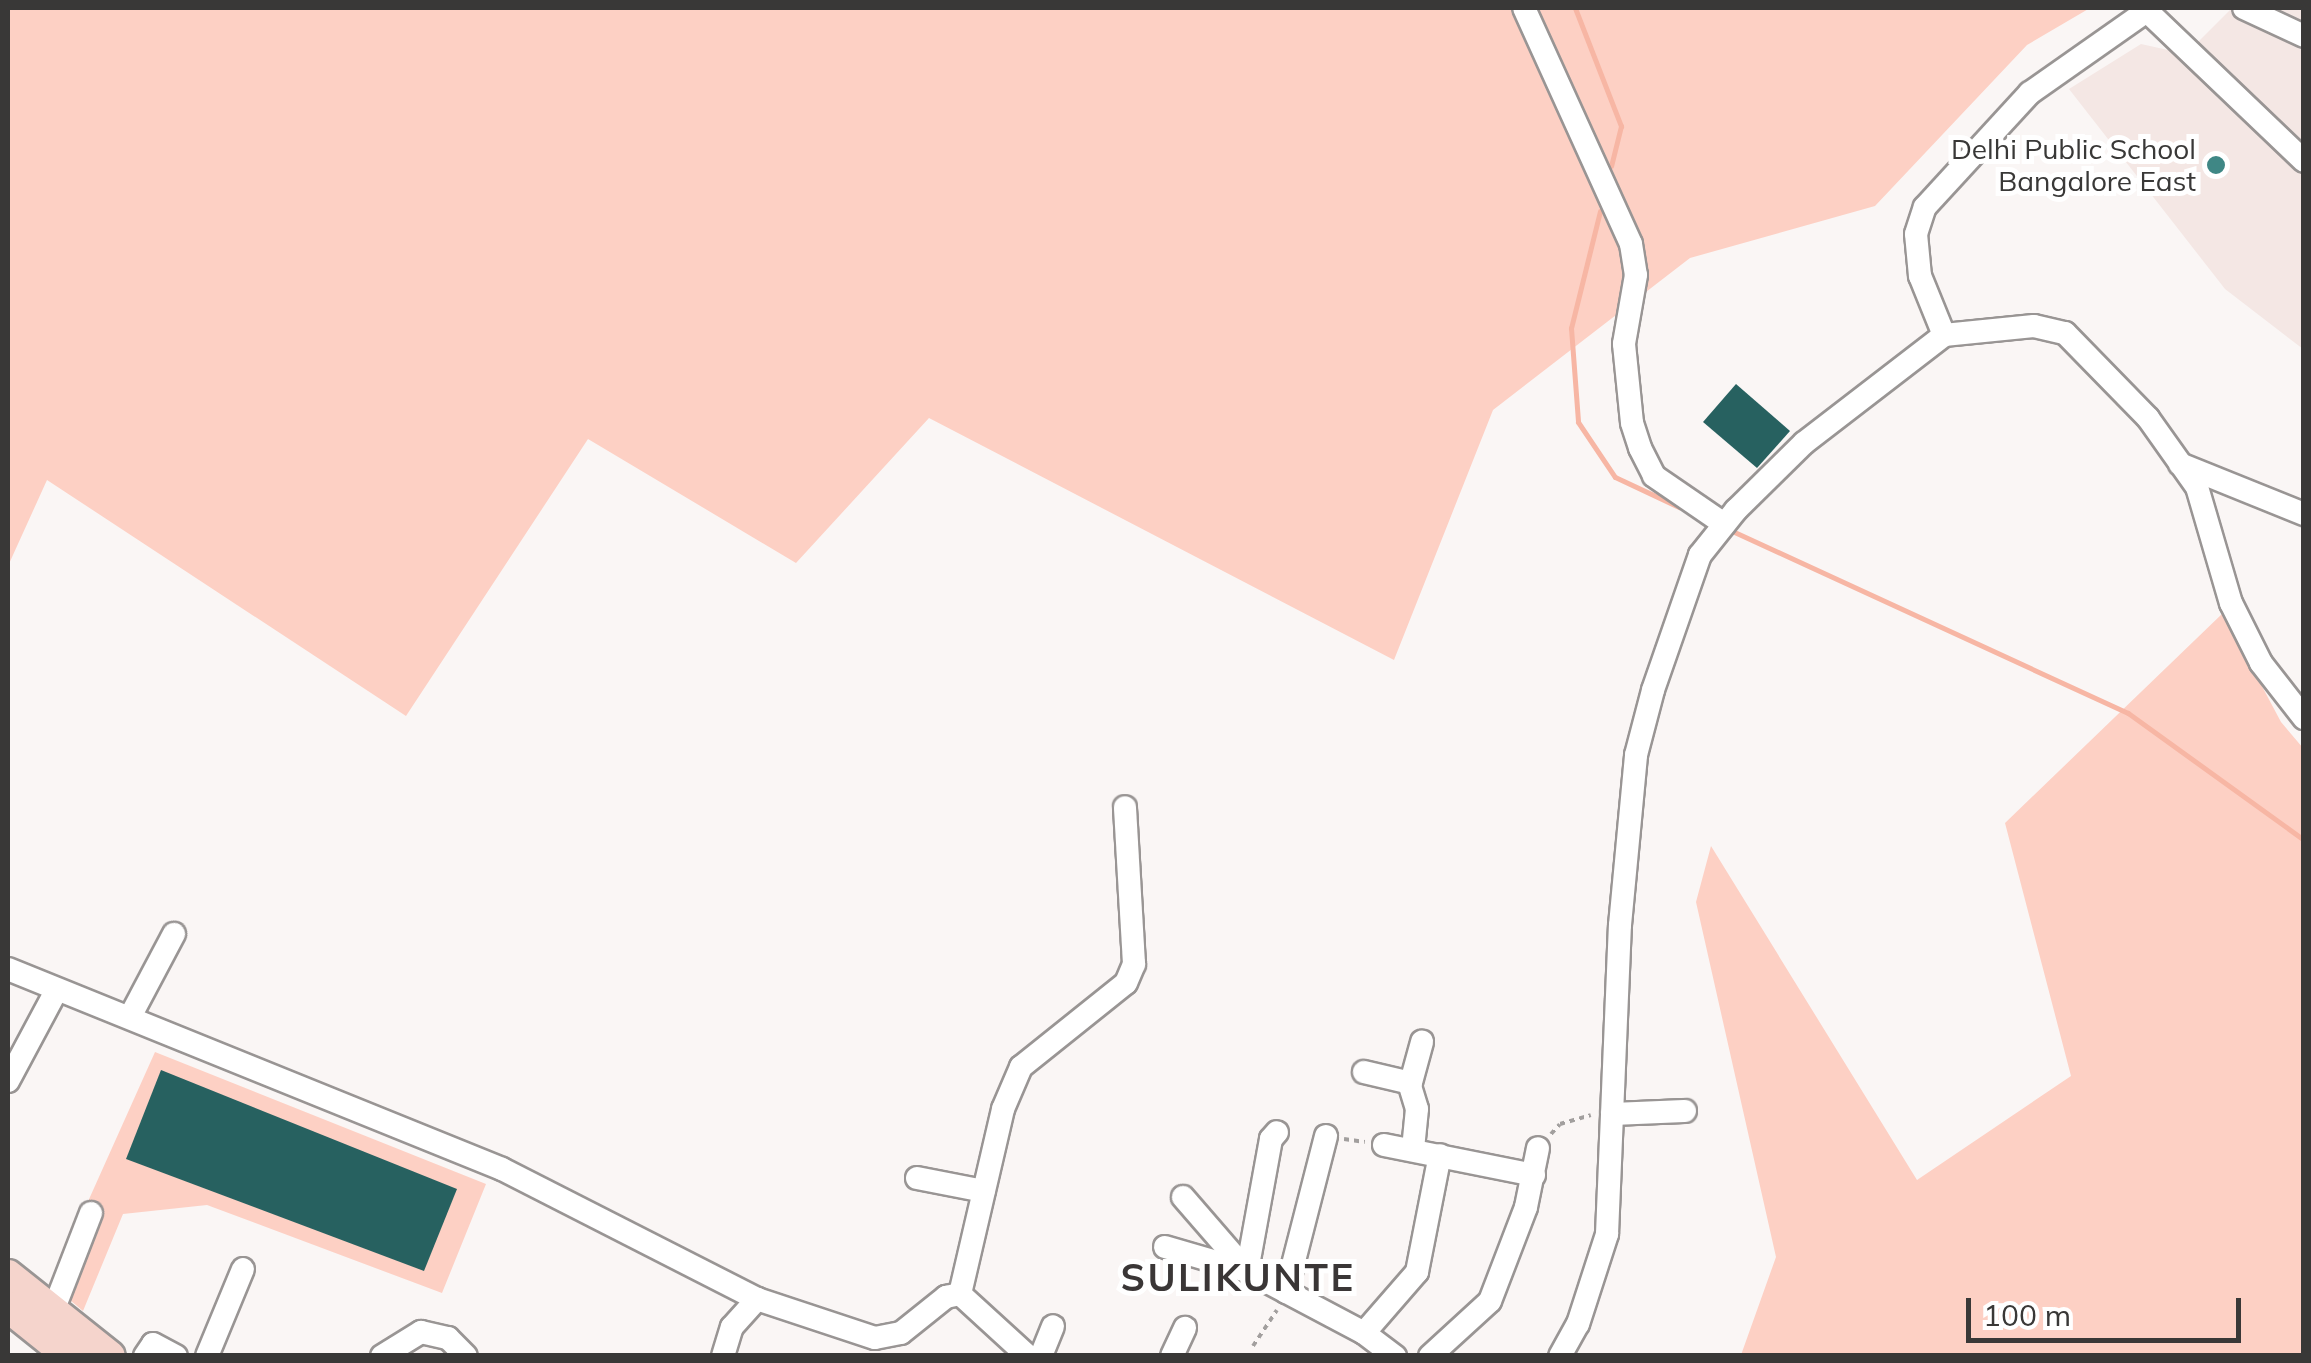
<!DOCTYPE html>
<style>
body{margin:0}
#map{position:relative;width:2311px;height:1363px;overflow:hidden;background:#faf6f5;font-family:Mulish,sans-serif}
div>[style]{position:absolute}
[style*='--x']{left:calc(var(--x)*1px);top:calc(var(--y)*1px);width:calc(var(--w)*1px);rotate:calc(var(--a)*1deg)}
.built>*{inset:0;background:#f4e7e4}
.green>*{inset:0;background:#fdd0c4}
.stream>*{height:5px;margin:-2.5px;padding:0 2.5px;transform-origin:2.5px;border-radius:2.5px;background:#f7b6a4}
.building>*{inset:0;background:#276160}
.path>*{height:4px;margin-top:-2px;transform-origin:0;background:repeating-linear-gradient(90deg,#a29f9e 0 5px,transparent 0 10px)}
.roads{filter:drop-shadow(2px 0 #999594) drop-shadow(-2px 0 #999594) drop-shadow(0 2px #999594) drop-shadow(0 -2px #999594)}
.minor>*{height:22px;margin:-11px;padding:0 11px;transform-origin:11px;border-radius:11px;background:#fff}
.major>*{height:30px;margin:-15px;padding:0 15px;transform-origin:15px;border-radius:15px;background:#f5d4cc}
.dots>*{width:28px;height:28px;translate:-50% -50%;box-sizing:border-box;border:5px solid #fff;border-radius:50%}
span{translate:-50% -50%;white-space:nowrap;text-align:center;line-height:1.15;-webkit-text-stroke:10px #fff;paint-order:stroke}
.poi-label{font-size:28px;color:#393837}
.right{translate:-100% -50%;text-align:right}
.district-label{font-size:38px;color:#3a3636;font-weight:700;letter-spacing:2.5px}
.frame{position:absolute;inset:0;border:10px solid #393837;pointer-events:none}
.scale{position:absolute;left:1966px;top:1298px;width:275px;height:45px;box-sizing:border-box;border:5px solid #393837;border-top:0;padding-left:12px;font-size:30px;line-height:35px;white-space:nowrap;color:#393837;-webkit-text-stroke:8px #fff;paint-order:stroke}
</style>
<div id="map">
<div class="built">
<i style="clip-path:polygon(2232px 8px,2303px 9px,2303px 349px,2225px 289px,2069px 89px,2141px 44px,2186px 54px)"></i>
</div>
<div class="green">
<i style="clip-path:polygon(8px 8px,2090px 8px,2027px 45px,1875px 206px,1690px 258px,1493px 410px,1394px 660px,929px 418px,796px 563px,588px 439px,406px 716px,47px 480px,8px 566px)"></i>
<i style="clip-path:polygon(2223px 613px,2281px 722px,2303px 748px,2303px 1355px,1741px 1355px,1776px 1257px,1696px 902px,1711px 846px,1917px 1180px,2071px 1076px,2005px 823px)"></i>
<i style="clip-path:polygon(155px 1052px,486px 1184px,442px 1293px,207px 1205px,123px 1214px,83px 1311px,51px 1284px)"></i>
</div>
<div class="stream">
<i style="--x:1575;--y:8;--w:127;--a:68.7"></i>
<i style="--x:1621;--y:126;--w:41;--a:104"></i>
<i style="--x:1600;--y:211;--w:121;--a:103.9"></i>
<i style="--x:1571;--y:328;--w:94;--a:85.7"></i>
<i style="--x:1578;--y:422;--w:66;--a:56.1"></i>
<i style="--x:1615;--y:477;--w:71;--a:25.1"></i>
<i style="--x:1730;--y:530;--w:438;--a:24.7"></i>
<i style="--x:2128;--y:713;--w:217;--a:35.8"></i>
</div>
<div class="building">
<i style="clip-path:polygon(1736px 384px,1790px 431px,1757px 468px,1703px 422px)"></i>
<i style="clip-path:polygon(161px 1070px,457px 1189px,424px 1271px,126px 1159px)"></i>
</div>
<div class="path">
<i style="--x:1551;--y:1134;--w:13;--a:-48"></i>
<i style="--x:1560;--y:1124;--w:32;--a:-16"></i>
<i style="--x:1344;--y:1139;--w:21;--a:8"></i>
<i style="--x:1253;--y:1346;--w:43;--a:-56.3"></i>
</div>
<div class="roads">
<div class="minor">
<i style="--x:1524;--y:8;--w:259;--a:65.6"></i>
<i style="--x:1631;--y:244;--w:31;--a:81"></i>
<i style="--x:1636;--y:275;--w:70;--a:99.9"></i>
<i style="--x:1624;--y:344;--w:79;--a:84.2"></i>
<i style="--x:1632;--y:423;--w:26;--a:72"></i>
<i style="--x:1640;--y:448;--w:31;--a:63"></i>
<i style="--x:1654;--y:476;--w:85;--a:34.4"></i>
<i style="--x:2244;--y:8;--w:66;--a:25"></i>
<i style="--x:2147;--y:11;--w:217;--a:43.7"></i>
<i style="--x:1944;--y:335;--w:64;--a:-112.1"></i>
<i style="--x:1920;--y:276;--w:42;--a:-95.4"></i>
<i style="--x:1916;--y:234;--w:28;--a:-72"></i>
<i style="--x:1925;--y:207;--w:155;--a:-47.4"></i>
<i style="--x:2030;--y:93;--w:148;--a:-35.1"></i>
<i style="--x:2180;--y:464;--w:134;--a:22"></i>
<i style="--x:8;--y:969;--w:533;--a:22.04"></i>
<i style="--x:502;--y:1169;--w:286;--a:27"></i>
<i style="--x:757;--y:1299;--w:124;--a:18.3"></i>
<i style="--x:875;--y:1338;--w:26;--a:-11"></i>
<i style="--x:901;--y:1333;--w:58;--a:-38.7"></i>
<i style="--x:946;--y:1297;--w:14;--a:-12"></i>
<i style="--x:960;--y:1294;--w:92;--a:42.4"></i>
<i style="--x:130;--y:1017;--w:94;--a:-62.1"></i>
<i style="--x:1364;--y:1072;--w:48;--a:13.2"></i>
<i style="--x:8;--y:1081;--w:102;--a:-61.9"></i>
<i style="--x:1612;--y:1114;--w:73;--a:-2.4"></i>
<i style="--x:1384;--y:1145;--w:153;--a:11.3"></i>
<i style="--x:1413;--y:1149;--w:40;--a:-84.3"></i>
<i style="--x:1417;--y:1109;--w:24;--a:-107"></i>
<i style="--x:1410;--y:1086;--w:46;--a:-74.7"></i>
<i style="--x:917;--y:1178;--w:68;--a:11"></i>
<i style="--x:1183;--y:1197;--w:98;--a:49.1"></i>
<i style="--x:1247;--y:1271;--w:132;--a:27.9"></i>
<i style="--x:1364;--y:1333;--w:39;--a:37"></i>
<i style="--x:1165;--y:1247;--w:85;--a:16.3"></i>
<i style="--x:1247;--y:1271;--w:134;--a:-79.7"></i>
<i style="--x:1271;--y:1139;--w:9;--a:-49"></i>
<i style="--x:1286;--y:1292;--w:161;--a:-75.6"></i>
<i style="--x:960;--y:1294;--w:190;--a:-76.9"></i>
<i style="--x:1003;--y:1109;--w:46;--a:-66.8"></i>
<i style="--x:1021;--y:1067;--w:134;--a:-38.7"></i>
<i style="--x:1126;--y:983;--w:21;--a:-67"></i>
<i style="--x:1134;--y:964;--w:157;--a:-93.3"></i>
<i style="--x:53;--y:1311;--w:105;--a:-68.8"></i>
<i style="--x:1364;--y:1333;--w:81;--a:-49"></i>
<i style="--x:1417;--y:1272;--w:119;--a:-78.9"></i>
<i style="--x:145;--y:1356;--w:14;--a:-56"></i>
<i style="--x:153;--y:1344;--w:26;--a:28"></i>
<i style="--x:207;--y:1356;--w:94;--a:-67.5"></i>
<i style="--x:382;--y:1356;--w:46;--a:-31.6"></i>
<i style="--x:421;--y:1332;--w:28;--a:13"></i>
<i style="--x:448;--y:1338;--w:25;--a:45"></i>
<i style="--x:723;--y:1356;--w:30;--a:-73"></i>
<i style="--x:732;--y:1327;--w:38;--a:-48"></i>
<i style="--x:1041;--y:1356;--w:32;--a:-68"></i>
<i style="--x:1172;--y:1356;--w:31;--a:-65"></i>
<i style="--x:1430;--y:1356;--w:81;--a:-42.5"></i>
<i style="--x:1490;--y:1301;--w:101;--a:-69"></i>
<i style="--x:1526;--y:1207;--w:60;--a:-78.5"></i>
<i style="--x:1560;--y:1356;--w:37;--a:-61"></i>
<i style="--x:1578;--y:1324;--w:95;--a:-72.1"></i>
<i style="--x:1607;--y:1234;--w:309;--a:-87.6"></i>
<i style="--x:1620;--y:925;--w:171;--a:-84.6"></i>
<i style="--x:1636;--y:755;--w:67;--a:-75.3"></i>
<i style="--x:1653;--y:690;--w:143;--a:-70.8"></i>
<i style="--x:1700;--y:555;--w:58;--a:-51.3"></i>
<i style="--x:1736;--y:510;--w:95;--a:-44.6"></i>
<i style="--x:1804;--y:443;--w:177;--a:-37.6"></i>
<i style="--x:1944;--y:335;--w:90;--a:-5.7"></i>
<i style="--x:2034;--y:326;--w:32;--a:13"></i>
<i style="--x:2065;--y:333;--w:119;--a:45.7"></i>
<i style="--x:2148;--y:418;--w:85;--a:54.6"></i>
<i style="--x:2197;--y:487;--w:121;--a:73.7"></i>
<i style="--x:2231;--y:603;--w:67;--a:63.4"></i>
<i style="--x:2261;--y:663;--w:70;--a:52"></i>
</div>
<div class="major">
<i style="--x:8;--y:1275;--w:130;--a:38.5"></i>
<i style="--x:8;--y:1307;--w:78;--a:38.8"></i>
</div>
</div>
<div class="dots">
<i style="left:2216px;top:165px;background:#3f8785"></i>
</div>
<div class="poi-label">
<span class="right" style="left:2196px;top:165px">Delhi Public School<br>Bangalore East</span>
</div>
<div class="district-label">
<span style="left:1238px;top:1278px">SULIKUNTE</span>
</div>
<div class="frame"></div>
<div class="scale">100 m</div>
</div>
